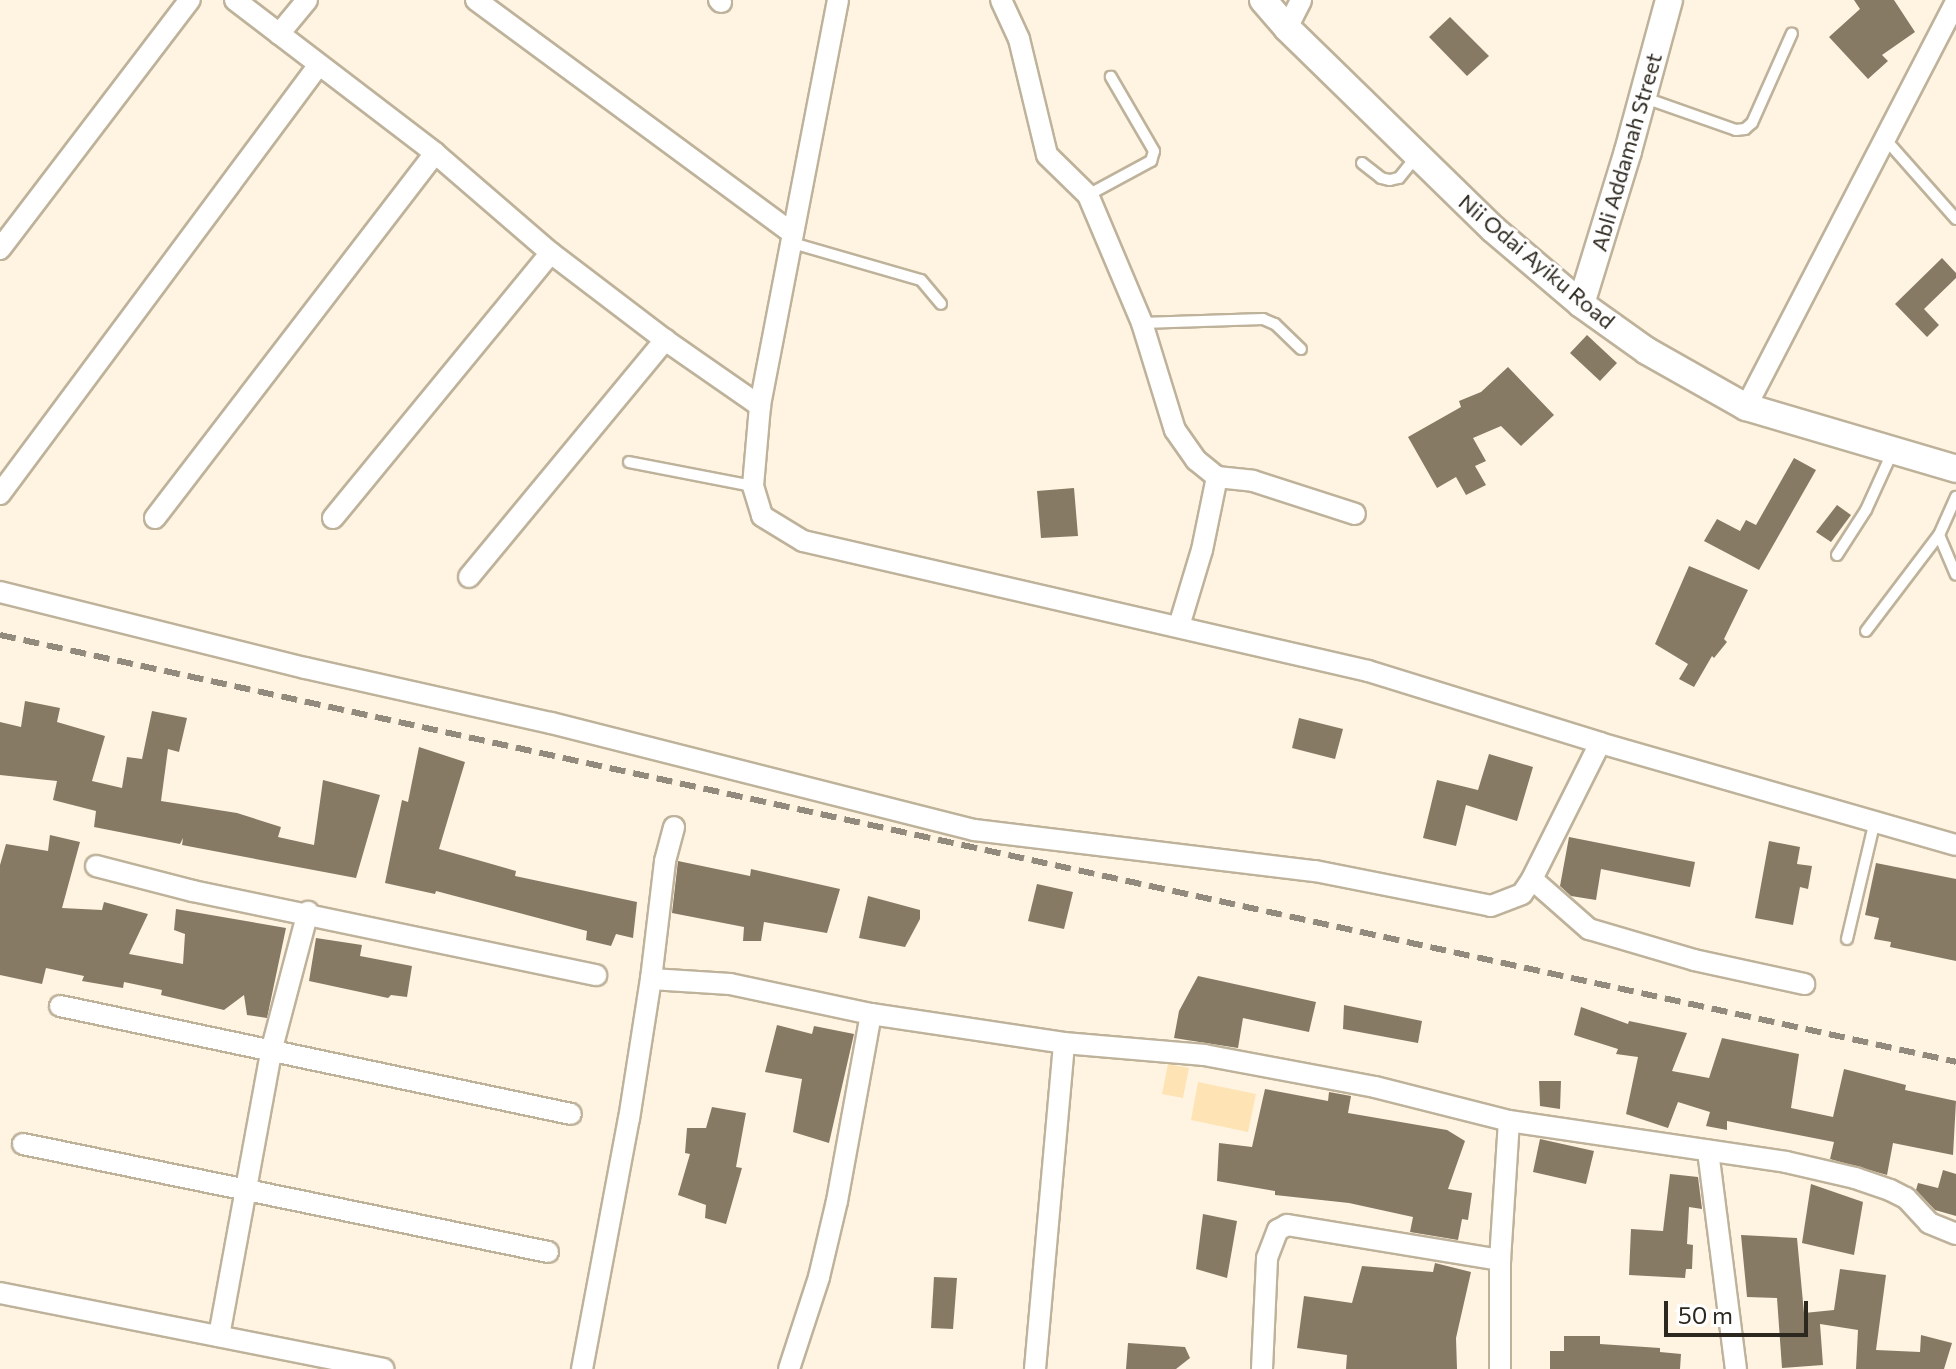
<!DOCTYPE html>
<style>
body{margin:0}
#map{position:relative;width:1956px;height:1369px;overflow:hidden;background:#fff4e1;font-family:Commissioner,sans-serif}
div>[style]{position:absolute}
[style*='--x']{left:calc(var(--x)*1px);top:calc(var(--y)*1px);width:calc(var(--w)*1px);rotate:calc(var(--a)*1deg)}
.green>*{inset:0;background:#fee4b4}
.building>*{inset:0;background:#867a64}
.roads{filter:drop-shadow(2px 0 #beb29b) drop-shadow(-2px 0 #beb29b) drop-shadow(0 2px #beb29b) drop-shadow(0 -2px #beb29b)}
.service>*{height:10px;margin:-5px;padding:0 5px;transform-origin:5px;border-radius:5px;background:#fff}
.minor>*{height:20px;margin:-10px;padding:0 10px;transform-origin:10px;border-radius:10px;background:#fff}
.tertiary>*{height:26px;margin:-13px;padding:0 13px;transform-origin:13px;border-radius:13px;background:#fff}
.rail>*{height:6px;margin-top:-3px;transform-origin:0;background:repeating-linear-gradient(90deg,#928a7c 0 16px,transparent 0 24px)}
span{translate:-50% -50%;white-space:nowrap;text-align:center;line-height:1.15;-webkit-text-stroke:6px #fff;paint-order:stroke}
.street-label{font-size:22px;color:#2d281f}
.scale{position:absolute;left:1664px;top:1301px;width:144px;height:36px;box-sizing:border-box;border:4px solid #2d281f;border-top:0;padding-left:10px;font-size:24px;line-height:28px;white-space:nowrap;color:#2d281f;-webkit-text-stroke:6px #fff;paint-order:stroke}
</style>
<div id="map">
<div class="green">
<i style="clip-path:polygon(1168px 1064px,1189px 1068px,1183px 1098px,1162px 1094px)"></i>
<i style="clip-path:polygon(1198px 1082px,1256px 1094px,1248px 1132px,1191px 1120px)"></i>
</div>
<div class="building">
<i style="clip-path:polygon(1854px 0,1894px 0,1915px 32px,1882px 55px,1888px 61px,1868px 79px,1829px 37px,1860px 9px)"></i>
<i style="clip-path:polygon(1450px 17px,1489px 56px,1467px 76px,1429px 37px)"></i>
<i style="clip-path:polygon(1942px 258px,1956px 273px,1956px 278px,1924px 309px,1939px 325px,1927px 337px,1895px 304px)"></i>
<i style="clip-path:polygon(1587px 335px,1617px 363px,1600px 381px,1570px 353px)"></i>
<i style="clip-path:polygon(1508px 367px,1554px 415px,1521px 446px,1501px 426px,1473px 438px,1486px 461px,1475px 466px,1486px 485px,1466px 495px,1456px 477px,1437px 488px,1408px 437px,1461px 407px,1459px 401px,1481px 392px)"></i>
<i style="clip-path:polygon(1794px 458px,1816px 470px,1759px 570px,1704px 541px,1717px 519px,1740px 531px,1746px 520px,1756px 525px)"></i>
<i style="clip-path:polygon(1074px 488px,1078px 536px,1041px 538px,1037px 491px)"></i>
<i style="clip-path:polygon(1837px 505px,1851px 515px,1831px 542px,1816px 532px)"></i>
<i style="clip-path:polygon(1689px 566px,1748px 590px,1724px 639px,1727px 642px,1714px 658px,1712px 656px,1694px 687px,1679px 679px,1688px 664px,1655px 644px)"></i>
<i style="clip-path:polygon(25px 701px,60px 708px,57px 722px,105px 736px,92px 781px,122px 788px,127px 757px,142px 759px,152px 711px,187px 718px,179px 752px,168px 749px,161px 801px,237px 813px,281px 827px,278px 837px,314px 845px,323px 780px,380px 795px,356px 878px,182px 845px,183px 838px,180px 844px,94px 827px,96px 811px,53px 800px,57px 781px,0 775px,0 722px,21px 727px)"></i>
<i style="clip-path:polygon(1299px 718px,1343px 729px,1335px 759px,1292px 748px)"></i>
<i style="clip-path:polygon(419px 747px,465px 762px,439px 849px,516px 871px,515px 876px,637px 902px,633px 938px,616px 934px,611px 946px,586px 940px,587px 931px,436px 891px,435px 894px,385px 883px,402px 800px,408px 802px)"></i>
<i style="clip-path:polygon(1489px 754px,1533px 767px,1517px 821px,1466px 805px,1456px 846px,1423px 838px,1437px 780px,1478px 790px)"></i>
<i style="clip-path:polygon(50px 835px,80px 842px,62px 908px,102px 910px,104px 902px,148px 914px,129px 954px,183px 964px,185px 934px,174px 930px,176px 909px,286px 928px,267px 1018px,247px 1015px,244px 995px,224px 1010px,161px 995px,162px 990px,124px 982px,123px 988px,82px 981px,84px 976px,46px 968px,42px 984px,0 975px,0 865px,6px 844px,48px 851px)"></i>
<i style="clip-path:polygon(1569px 837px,1695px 862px,1690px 887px,1601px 869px,1596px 900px,1571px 896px,1560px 886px)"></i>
<i style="clip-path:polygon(1769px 841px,1800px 847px,1797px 864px,1812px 866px,1808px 889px,1800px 887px,1793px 925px,1755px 918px)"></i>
<i style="clip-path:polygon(678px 861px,750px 876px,751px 869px,840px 889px,827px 933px,764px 922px,761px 941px,743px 941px,744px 927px,672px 913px)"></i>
<i style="clip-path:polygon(1876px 863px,1956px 879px,1956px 961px,1890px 947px,1891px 942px,1874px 939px,1879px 918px,1865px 915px)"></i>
<i style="clip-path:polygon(1037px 884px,1073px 892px,1064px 929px,1028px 921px)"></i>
<i style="clip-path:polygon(868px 896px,920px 910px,920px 919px,905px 947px,859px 938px)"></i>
<i style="clip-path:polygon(316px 938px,362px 945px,360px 956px,412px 966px,407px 997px,391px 995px,388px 998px,309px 981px)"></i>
<i style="clip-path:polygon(1198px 976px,1316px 1002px,1309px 1032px,1243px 1018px,1238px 1048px,1174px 1038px,1179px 1011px)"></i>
<i style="clip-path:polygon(1344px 1005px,1422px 1021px,1418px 1043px,1343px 1029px)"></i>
<i style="clip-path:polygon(1581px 1007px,1628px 1024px,1629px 1021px,1687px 1033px,1672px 1071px,1709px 1078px,1722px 1038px,1799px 1054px,1791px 1108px,1833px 1117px,1844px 1069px,1906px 1085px,1905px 1090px,1956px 1101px,1953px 1155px,1893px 1143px,1887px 1175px,1830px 1159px,1834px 1142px,1727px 1121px,1727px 1130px,1706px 1126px,1710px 1112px,1678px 1102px,1668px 1128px,1626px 1114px,1638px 1057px,1616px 1054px,1618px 1049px,1574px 1035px)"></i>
<i style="clip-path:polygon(777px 1025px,812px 1034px,814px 1026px,854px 1034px,829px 1143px,793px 1132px,802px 1079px,765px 1072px)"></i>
<i style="clip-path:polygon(1539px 1081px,1561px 1081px,1560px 1109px,1540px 1106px)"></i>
<i style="clip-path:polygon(1265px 1089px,1328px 1101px,1329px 1092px,1351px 1096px,1348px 1113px,1447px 1130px,1465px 1141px,1448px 1189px,1472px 1193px,1468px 1220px,1462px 1219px,1458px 1240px,1410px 1232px,1413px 1217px,1349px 1203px,1275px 1195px,1275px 1191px,1217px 1181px,1219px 1143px,1252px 1147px)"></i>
<i style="clip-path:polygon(712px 1107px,746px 1113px,736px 1167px,742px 1168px,726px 1224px,705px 1218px,706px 1205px,678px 1195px,690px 1154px,685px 1153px,687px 1128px,706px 1128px)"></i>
<i style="clip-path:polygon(1540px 1139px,1594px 1151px,1586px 1184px,1533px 1172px)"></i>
<i style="clip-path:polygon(1943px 1170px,1956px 1174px,1956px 1216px,1935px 1210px,1916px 1190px,1918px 1183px,1938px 1188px)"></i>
<i style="clip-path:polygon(1670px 1174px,1698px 1177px,1702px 1209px,1689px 1207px,1687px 1244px,1693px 1245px,1692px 1269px,1686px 1269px,1685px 1278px,1629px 1275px,1631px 1229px,1663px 1231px)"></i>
<i style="clip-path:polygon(1811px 1184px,1863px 1202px,1854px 1255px,1802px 1243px)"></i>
<i style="clip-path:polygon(1203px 1214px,1237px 1221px,1227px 1278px,1196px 1269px)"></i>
<i style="clip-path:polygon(1741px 1235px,1797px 1238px,1804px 1313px,1834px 1310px,1840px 1269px,1886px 1275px,1876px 1350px,1920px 1352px,1921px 1335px,1952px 1343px,1944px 1369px,1856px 1369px,1858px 1330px,1820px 1324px,1823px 1365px,1782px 1368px,1777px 1298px,1747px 1297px)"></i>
<i style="clip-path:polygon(1435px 1263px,1471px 1272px,1456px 1338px,1457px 1369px,1346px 1369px,1347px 1355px,1297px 1348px,1304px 1296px,1352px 1303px,1362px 1266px,1433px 1272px)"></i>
<i style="clip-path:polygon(934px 1277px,957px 1278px,953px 1329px,931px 1328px)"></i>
<i style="clip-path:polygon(1564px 1336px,1600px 1336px,1600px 1344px,1660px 1348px,1660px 1352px,1681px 1354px,1680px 1369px,1550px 1369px,1550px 1351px,1564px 1351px)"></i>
<i style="clip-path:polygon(1128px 1343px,1185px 1347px,1190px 1358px,1176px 1369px,1126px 1369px)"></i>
</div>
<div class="roads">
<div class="service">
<i style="--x:1645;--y:98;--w:96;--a:19.4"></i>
<i style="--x:1736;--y:130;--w:9;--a:-6"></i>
<i style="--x:1745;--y:129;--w:9;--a:-41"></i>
<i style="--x:1752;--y:123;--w:98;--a:-66"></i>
<i style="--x:1887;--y:141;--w:104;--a:48.5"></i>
<i style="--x:1362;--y:163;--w:24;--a:38"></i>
<i style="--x:1381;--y:178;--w:9;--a:13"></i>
<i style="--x:1390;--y:180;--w:9;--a:-13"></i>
<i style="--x:1399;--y:178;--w:27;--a:-51"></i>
<i style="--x:1088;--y:195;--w:72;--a:-28.4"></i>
<i style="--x:1151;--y:161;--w:10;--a:-73"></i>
<i style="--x:1154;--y:151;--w:86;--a:-120.2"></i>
<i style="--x:789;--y:242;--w:137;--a:16.1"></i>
<i style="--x:921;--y:280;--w:31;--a:50"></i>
<i style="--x:1142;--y:323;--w:121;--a:-1.9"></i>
<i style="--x:1263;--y:319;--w:13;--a:23"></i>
<i style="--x:1275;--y:324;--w:36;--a:44"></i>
<i style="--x:629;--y:462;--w:126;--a:11"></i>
<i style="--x:1939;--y:535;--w:43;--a:67"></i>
<i style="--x:1837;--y:555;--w:54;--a:-57.2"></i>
<i style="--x:1866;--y:510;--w:63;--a:-65.5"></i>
<i style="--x:1866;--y:631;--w:121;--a:-52.8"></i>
<i style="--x:1939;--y:535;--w:42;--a:-65.9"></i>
<i style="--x:1847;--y:939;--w:121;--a:-76.7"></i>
</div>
<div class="minor">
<i style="--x:235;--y:0;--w:252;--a:37.4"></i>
<i style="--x:435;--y:153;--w:153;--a:40.8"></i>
<i style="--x:551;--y:253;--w:143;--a:37.3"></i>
<i style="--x:665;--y:340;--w:116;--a:34.8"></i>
<i style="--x:476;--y:0;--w:391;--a:36.4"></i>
<i style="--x:719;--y:0;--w:3;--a:45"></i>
<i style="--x:838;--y:0;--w:413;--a:100.9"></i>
<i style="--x:760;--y:406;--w:80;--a:95"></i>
<i style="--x:753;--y:486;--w:31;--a:73"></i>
<i style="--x:762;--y:516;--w:48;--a:31.4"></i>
<i style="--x:803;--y:541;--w:580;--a:12.96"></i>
<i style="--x:1368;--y:671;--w:243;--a:17.2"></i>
<i style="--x:1600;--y:743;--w:370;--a:16"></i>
<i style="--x:1001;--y:0;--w:43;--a:65.2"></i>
<i style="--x:1019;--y:39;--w:119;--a:76.4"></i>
<i style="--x:1047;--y:155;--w:57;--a:44.3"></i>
<i style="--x:1088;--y:195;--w:139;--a:67.1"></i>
<i style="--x:1142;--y:323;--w:112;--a:72.9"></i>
<i style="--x:1175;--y:430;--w:37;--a:55"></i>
<i style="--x:1196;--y:460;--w:27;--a:39"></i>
<i style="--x:1217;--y:477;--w:36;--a:6"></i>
<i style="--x:1253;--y:481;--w:107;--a:17.9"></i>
<i style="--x:1287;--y:28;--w:31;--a:-63"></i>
<i style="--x:279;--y:34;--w:44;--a:-50.5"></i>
<i style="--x:0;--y:249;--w:313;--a:-52.7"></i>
<i style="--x:1746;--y:407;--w:456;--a:-62.6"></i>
<i style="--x:0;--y:494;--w:533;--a:-53.39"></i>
<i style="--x:155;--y:518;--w:460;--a:-52.5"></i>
<i style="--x:333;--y:518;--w:343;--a:-50.6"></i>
<i style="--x:469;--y:577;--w:308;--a:-50.4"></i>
<i style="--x:0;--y:592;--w:314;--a:14"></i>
<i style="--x:305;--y:668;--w:252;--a:12.6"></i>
<i style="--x:551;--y:723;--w:436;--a:14.2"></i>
<i style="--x:974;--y:830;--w:343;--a:6.9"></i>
<i style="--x:1315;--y:871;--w:179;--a:11.2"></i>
<i style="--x:1491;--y:906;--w:33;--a:-21"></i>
<i style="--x:1522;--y:894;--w:18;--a:-56"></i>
<i style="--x:1532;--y:879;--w:152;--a:-63.4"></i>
<i style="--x:1179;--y:626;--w:79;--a:-73.2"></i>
<i style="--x:1202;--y:550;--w:75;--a:-78.4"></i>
<i style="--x:96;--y:866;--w:100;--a:14.5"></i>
<i style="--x:193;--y:891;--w:412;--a:11.8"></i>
<i style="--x:1532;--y:879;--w:76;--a:41.3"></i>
<i style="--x:1589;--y:929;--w:109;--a:16.4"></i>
<i style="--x:1694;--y:960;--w:113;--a:12.3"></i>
<i style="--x:651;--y:979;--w:79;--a:3.6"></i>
<i style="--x:730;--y:984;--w:144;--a:12"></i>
<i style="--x:871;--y:1014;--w:195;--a:8.5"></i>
<i style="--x:1064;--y:1043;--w:141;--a:4.9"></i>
<i style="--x:1204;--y:1055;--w:174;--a:10.6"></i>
<i style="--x:1375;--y:1087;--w:138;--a:14.2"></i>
<i style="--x:1509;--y:1121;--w:280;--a:8.4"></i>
<i style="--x:1786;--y:1162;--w:71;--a:13.1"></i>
<i style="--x:1855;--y:1178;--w:37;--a:19"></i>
<i style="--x:1890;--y:1190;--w:18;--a:27"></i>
<i style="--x:1906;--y:1198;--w:34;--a:47"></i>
<i style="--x:1929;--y:1223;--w:29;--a:22"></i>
<i style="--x:60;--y:1006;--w:522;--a:11.93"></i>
<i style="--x:23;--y:1144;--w:536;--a:11.62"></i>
<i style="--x:1708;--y:1151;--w:220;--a:82.7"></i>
<i style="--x:0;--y:1293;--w:391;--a:11.2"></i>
<i style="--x:219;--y:1336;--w:293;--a:-79.6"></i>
<i style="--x:272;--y:1048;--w:141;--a:-75.2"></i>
<i style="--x:582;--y:1369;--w:254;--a:-79.4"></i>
<i style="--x:629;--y:1119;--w:142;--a:-81.1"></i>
<i style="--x:651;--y:979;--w:119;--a:-83.2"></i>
<i style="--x:665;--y:861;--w:35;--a:-75"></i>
<i style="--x:789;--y:1369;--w:97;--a:-71.9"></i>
<i style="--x:819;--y:1277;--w:78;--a:-76.7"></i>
<i style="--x:837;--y:1201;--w:190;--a:-79.7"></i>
<i style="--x:1035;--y:1369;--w:327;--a:-84.9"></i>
<i style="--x:1262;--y:1369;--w:111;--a:-87.4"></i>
<i style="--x:1267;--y:1258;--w:30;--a:-69"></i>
<i style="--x:1278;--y:1230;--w:10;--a:-29"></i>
<i style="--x:1287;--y:1225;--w:216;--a:9.3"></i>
<i style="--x:1500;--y:1369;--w:109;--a:-90"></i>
<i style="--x:1500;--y:1260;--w:139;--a:-86.3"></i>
</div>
<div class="tertiary">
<i style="--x:1263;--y:0;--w:37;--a:49"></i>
<i style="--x:1287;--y:28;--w:288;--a:44.3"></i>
<i style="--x:1493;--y:229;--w:116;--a:40.4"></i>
<i style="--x:1581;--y:304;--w:81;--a:35.5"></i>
<i style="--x:1647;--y:351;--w:114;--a:29.5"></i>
<i style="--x:1746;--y:407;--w:219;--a:16.4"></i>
<i style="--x:1581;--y:304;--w:160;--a:-72.9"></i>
<i style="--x:1628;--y:151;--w:156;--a:-74.8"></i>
</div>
</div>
<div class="rail">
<i style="--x:0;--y:635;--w:2002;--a:12.31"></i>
</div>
<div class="street-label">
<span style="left:1626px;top:152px;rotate:-74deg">Abli Addamah Street</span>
<span style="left:1537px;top:261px;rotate:40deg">Nii Odai Ayiku Road</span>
</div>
<div class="scale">50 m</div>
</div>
